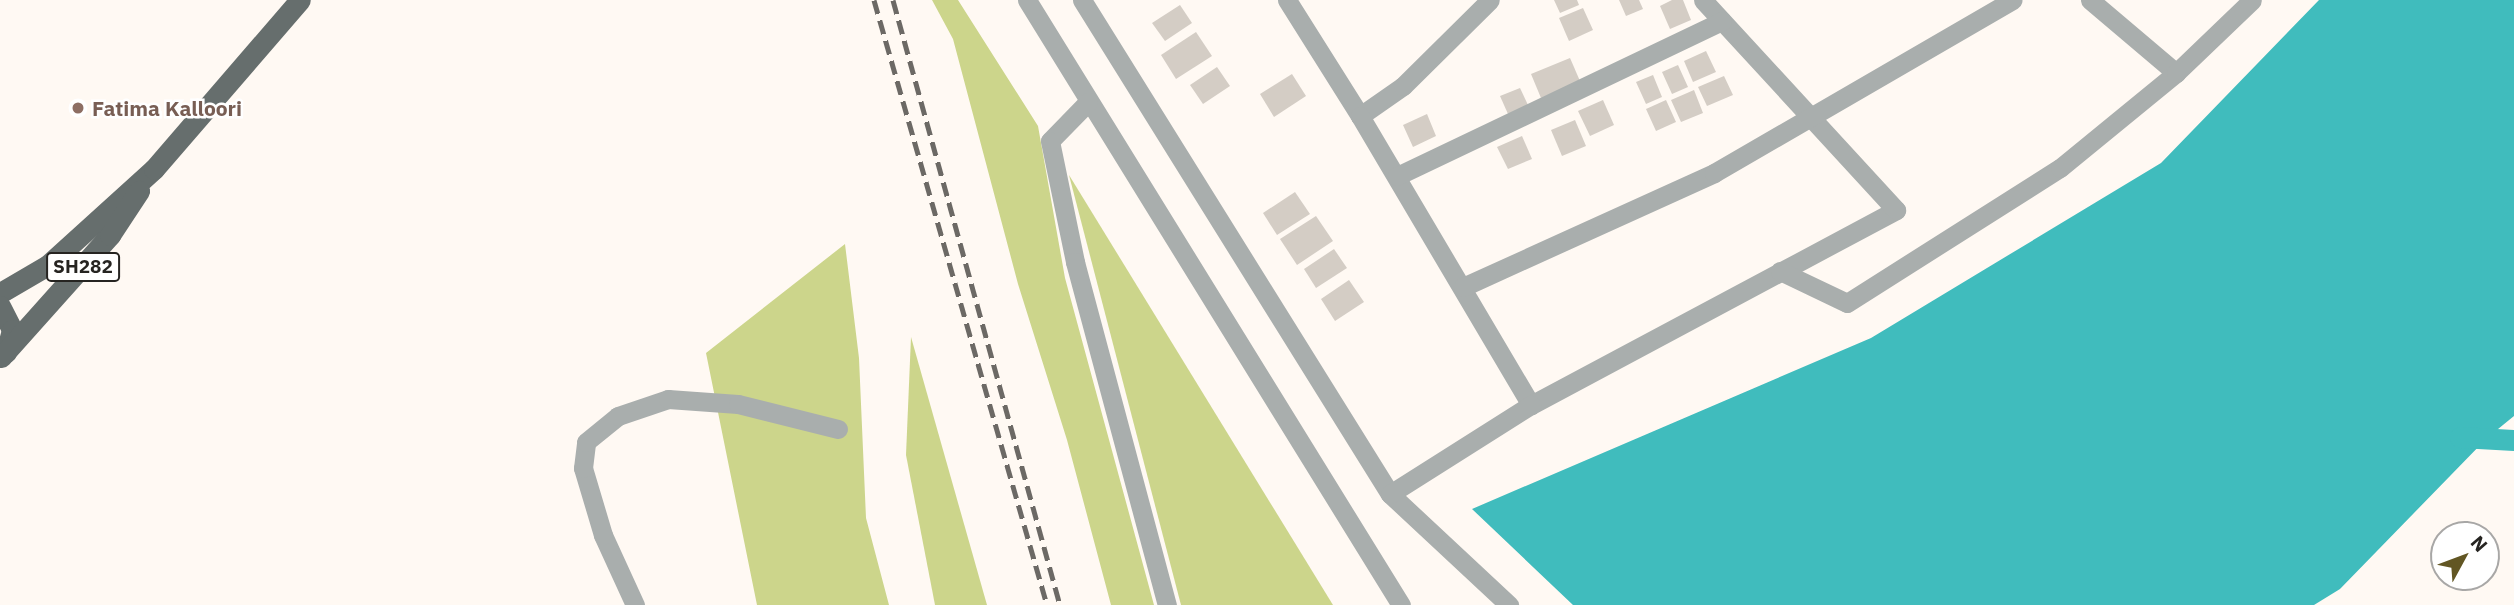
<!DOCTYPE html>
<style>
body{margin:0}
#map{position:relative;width:2514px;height:605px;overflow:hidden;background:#fff9f3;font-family:"IBM Plex Sans",sans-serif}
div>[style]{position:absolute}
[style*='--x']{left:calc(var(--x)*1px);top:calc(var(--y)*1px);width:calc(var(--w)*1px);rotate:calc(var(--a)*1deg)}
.green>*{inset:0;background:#ccd58b}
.water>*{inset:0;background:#40bcbd}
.canal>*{height:21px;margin:-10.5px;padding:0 10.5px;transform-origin:10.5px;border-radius:10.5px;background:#40bcbd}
.building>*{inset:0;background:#d4cdc5}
.street>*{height:19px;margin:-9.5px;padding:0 9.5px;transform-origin:9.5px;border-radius:9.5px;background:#a9aead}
.primary>*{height:21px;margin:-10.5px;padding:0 10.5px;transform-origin:10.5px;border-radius:10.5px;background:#666e6d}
.rail>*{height:5px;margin-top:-2.5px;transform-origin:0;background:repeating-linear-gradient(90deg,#6c6965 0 14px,transparent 0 21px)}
.dots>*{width:19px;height:19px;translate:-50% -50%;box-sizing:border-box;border:4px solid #fff;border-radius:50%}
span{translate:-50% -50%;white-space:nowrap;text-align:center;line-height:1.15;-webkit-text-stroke:5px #fff;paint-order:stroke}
.shield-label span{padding:2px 5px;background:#fff;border:2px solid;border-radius:5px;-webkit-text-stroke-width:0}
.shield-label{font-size:19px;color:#262421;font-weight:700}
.education-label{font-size:21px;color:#785e54;font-weight:700}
.left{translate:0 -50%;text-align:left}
.north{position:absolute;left:2430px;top:521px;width:70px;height:70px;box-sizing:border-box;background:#fff;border:2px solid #a8a7a6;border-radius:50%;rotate:49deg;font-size:19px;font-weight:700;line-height:28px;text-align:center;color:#262421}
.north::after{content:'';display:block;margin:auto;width:24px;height:32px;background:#625623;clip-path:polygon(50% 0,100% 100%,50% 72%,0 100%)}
</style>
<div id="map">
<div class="green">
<i style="clip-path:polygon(932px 0,958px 0,1038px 126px,1065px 278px,1154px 605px,1111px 605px,1067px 440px,1018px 284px,953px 39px)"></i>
<i style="clip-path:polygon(1069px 175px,1333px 605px,1181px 605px)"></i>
<i style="clip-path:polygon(845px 244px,859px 358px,866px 518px,889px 605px,757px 605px,706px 353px)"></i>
<i style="clip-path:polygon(911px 337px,987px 605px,935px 605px,906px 455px)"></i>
</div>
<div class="water">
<i style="clip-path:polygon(2319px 0,2514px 0,2514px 416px,2487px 438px,2340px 589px,2314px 605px,1573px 605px,1472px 509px,1871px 338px,2161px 163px)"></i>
</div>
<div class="canal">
<i style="--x:2460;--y:437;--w:54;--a:3.2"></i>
</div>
<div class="building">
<i style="clip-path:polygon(1554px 0,1577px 0,1579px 5px,1560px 13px)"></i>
<i style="clip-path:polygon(1619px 0,1639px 0,1643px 9px,1626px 16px)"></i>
<i style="clip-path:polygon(1672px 0,1683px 0,1691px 20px,1670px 29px,1660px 6px)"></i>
<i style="clip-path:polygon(1180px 5px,1192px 23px,1165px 41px,1152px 23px)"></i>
<i style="clip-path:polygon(1583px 8px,1593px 30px,1569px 41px,1559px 18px)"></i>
<i style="clip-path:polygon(1196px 32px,1212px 56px,1176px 79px,1161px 55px)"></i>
<i style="clip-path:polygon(1706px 51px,1716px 72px,1693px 82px,1684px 61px)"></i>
<i style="clip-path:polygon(1570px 58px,1580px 81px,1541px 98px,1531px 74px)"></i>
<i style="clip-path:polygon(1678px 65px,1688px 87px,1672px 94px,1662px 72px)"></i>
<i style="clip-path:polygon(1217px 67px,1230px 86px,1203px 104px,1190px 85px)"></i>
<i style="clip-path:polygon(1292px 74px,1306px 96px,1274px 117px,1260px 94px)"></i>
<i style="clip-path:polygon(1653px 75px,1662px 97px,1646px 104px,1636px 82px)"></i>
<i style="clip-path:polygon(1724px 76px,1733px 95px,1707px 106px,1698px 87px)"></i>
<i style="clip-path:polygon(1520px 88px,1528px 105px,1508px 114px,1500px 96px)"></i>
<i style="clip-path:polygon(1694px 90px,1703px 113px,1681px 122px,1671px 100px)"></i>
<i style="clip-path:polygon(1603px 100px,1614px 125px,1590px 136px,1578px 111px)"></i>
<i style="clip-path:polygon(1666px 100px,1676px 122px,1656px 131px,1646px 109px)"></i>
<i style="clip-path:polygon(1427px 114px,1436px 136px,1413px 147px,1403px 125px)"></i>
<i style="clip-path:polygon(1575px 120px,1586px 146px,1562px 156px,1551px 130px)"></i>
<i style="clip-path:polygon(1522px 136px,1532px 159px,1508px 169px,1497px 147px)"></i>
<i style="clip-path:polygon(1295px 192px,1310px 214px,1277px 235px,1263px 213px)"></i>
<i style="clip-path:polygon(1316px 216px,1333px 241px,1297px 265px,1280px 239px)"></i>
<i style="clip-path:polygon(1334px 249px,1347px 268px,1316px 288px,1304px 269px)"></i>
<i style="clip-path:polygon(1349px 280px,1364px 302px,1335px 321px,1321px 299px)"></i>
</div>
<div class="street">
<i style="--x:1027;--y:0;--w:711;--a:58.28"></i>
<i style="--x:1082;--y:0;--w:582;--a:58.06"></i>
<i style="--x:1390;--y:494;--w:163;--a:43"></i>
<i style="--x:1287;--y:0;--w:137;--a:57.8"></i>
<i style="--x:1360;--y:116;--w:52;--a:-34.9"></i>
<i style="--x:1403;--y:86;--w:122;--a:-44.7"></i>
<i style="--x:2090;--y:0;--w:113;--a:40.3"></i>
<i style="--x:1088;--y:102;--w:54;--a:134.3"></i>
<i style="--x:1050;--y:141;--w:124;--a:78.3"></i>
<i style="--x:1075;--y:262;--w:355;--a:75"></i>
<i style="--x:1360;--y:116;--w:336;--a:59.4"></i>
<i style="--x:1531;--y:405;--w:414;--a:-28.1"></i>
<i style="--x:1896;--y:210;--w:285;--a:-132.6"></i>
<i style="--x:1397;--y:176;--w:360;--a:-25.5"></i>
<i style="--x:1780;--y:271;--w:74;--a:25.5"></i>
<i style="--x:1847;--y:303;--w:252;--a:-32.4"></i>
<i style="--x:2060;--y:168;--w:150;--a:-39.3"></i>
<i style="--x:2176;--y:73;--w:105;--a:-43.8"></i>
<i style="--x:1463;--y:287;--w:276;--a:-24.4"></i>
<i style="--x:1714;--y:173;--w:345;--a:-30.1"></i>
<i style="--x:1390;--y:494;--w:167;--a:-32.3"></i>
<i style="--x:635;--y:605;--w:77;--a:-114.6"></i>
<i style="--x:603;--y:535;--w:70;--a:-106.6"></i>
<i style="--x:583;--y:468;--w:26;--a:-83"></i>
<i style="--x:586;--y:442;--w:41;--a:-39.1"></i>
<i style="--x:618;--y:416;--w:53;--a:-18.8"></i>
<i style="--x:668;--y:399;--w:70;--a:4.1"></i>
<i style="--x:738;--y:404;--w:103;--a:14"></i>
</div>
<div class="primary">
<i style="--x:0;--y:293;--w:56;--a:-30.3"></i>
<i style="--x:48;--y:265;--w:143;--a:-42.2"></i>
<i style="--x:154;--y:169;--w:223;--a:-49.2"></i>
<i style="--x:0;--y:306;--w:27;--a:63"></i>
<i style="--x:12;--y:330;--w:23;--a:105"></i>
<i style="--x:1;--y:357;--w:164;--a:-48.2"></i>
<i style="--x:110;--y:235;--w:53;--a:-56.6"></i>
</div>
<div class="rail">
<i style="--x:874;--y:0;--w:629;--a:74.04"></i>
<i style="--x:893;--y:0;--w:628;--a:74.57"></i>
</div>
<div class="dots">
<i style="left:78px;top:108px;background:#8d6e63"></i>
</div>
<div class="shield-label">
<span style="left:83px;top:267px">SH282</span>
</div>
<div class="education-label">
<span class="left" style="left:92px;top:108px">Fatima Kalloori</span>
</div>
<div class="north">N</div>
</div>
